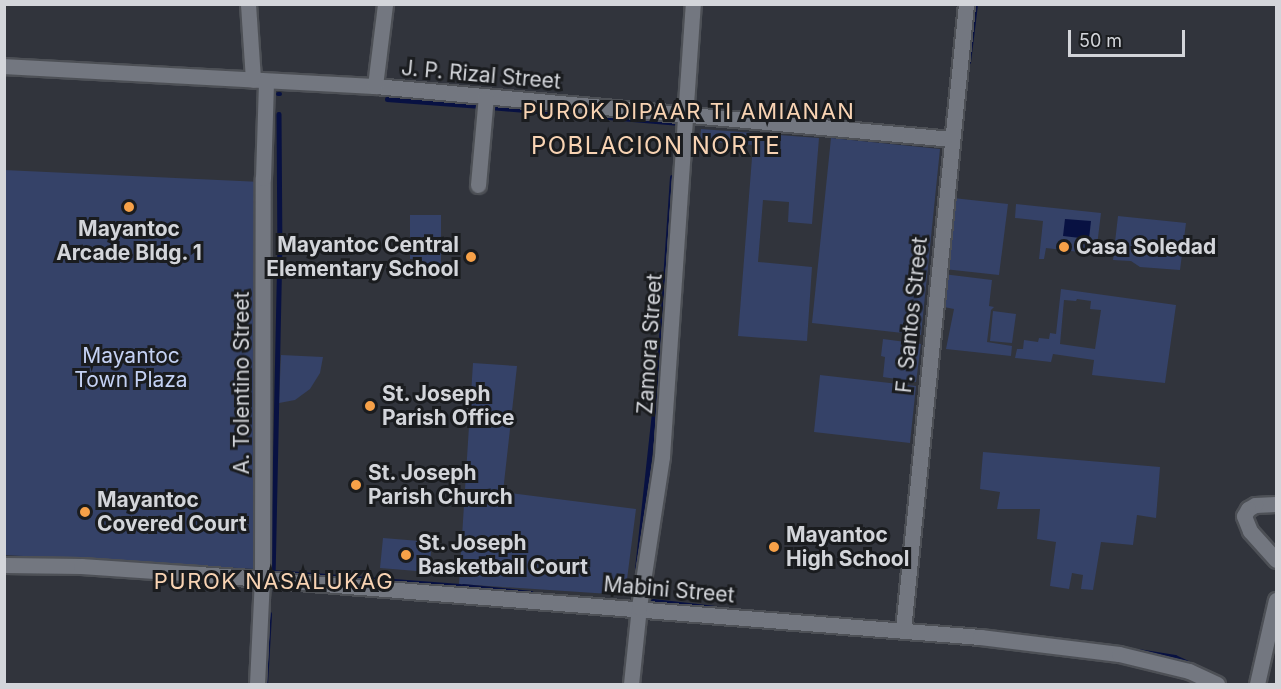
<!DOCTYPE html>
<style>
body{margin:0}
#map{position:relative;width:1281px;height:689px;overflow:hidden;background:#31343c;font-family:Inter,sans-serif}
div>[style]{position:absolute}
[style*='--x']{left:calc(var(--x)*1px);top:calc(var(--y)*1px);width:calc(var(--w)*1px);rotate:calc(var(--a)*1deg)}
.green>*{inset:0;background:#354268}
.water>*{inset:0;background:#081142}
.stream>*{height:4.5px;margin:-2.25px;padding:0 2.25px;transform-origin:2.25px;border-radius:2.25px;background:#081142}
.roads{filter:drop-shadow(2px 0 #4d5056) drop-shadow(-2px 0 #4d5056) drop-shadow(0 2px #4d5056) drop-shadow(0 -2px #4d5056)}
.minor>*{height:15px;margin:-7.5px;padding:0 7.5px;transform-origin:7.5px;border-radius:7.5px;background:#737780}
.dots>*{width:16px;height:16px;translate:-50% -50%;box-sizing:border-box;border:3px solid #1a1c1f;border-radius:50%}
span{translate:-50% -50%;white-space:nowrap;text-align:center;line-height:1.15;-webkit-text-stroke:6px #1a1c1f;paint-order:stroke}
.street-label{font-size:21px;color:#d3d5da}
.poi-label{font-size:21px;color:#d3d5da;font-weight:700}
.right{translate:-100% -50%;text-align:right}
.left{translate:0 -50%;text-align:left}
.park-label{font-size:21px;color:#c4d1f3}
.neighbourhood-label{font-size:22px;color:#f8d3b3;letter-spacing:1.5px}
.quarter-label{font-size:24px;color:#f8d3b3;letter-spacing:1.5px}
.frame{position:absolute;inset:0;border:6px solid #d3d5da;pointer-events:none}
.scale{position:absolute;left:1068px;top:30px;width:117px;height:27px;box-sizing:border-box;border:3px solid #d3d5da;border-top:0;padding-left:8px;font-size:18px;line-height:21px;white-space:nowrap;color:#d3d5da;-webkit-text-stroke:4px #1a1c1f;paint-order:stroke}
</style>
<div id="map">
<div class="green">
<i style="clip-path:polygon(701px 129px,819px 138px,812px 224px,788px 222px,789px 202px,763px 200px,758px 262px,812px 267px,807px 341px,738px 336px,753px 145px,700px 141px)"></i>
<i style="clip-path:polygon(831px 138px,940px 149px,921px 335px,812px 323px)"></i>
<i style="clip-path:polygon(4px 170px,259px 182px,256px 569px,5px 555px)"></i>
<i style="clip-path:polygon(953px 198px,1008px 204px,999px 275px,944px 269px)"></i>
<i style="clip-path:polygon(1016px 204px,1101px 213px,1096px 254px,1046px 248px,1044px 259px,1039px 259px,1043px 221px,1015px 218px)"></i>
<i style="clip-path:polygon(410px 215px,441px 215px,441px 264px,422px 264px,422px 259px,410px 259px)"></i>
<i style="clip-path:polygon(1118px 216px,1186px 223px,1180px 270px,1140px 267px,1131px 261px,1113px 260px)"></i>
<i style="clip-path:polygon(943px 274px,992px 280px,989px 306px,994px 307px,991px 310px,987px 342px,1012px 346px,1011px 356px,946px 349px,954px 309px,939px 306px)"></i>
<i style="clip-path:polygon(evenodd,1061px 289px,1176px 305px,1165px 383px,1092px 375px,1094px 360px,1053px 354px,1051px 362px,1015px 358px,1017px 349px,1023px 349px,1024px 340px,1038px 342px,1039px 338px,1049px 339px,1050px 333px,1056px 334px,1061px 289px,1077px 299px,1091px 301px,1090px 309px,1101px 310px,1095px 349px,1060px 344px,1064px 300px,1076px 301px,1077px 299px)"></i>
<i style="clip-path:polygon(993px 311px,1016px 314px,1012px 343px,990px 341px)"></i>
<i style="clip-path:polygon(883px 339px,921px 344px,916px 382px,883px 377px,885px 357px,881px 356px)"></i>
<i style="clip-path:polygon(281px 355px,323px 357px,320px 373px,310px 389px,295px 400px,279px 403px)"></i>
<i style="clip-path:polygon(473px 363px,517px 366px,503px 492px,636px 509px,625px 595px,459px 584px)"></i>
<i style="clip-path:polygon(820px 375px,916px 386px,910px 443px,814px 432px)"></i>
<i style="clip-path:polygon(983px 452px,1160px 467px,1156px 518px,1137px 515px,1133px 545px,1101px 542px,1093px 590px,1081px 589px,1083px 575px,1072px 573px,1069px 589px,1050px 586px,1056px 542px,1037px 539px,1040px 509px,997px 509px,1000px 492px,980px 489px)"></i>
<i style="clip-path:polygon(383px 538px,432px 542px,429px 572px,380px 568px)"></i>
</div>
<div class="water">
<i style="clip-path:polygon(1065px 219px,1091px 221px,1089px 239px,1063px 236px)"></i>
</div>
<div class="stream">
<i style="--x:968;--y:62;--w:58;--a:-83.1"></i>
<i style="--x:278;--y:94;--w:2;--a:0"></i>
<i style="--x:387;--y:99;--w:94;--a:4.3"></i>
<i style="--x:490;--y:107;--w:193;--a:4.8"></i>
<i style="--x:279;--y:114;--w:131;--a:89.6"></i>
<i style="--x:280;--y:245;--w:327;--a:91.2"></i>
<i style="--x:273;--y:572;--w:187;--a:4.3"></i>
<i style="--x:637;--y:569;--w:202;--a:-83.8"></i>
<i style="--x:659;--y:368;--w:191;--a:-86.1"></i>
<i style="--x:463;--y:586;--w:68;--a:5.9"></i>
<i style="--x:653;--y:601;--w:62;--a:6.4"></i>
<i style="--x:1138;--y:651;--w:37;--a:9"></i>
<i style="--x:1175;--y:657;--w:17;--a:25"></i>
<i style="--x:265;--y:684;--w:70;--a:-86.7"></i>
</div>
<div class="roads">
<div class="minor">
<i style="--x:248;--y:4;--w:76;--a:86.2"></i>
<i style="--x:4;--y:66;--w:372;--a:3.1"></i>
<i style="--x:375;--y:86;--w:579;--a:5.25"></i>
<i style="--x:375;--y:86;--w:83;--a:-83"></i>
<i style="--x:478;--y:185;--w:89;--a:-84.9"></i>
<i style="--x:1276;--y:504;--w:21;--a:177"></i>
<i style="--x:1255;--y:505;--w:8;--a:150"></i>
<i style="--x:1248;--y:509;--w:8;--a:120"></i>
<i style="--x:1244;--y:516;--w:16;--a:68"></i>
<i style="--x:1250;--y:531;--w:39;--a:48"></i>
<i style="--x:4;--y:565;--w:77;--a:0.7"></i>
<i style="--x:81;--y:566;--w:118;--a:3.9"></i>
<i style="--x:199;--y:574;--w:784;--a:4.61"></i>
<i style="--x:980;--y:637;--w:140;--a:7"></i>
<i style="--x:1119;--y:654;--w:72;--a:13.7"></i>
<i style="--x:1189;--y:671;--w:31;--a:25"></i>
<i style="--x:903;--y:630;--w:629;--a:-84.25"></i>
<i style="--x:257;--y:684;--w:105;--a:-87.3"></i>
<i style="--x:262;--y:579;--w:401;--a:-89.9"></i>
<i style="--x:263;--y:178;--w:97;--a:-88.2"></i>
<i style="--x:631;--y:684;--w:77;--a:-84.1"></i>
<i style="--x:639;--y:607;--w:153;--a:-81.3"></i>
<i style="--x:662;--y:456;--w:453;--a:-86.1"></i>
<i style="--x:1257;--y:684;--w:86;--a:-77.3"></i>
</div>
</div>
<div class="dots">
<i style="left:129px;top:207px;background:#f7a148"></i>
<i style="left:1064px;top:247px;background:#f7a148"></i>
<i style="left:471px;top:257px;background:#f7a148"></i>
<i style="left:370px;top:406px;background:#f7a148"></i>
<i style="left:356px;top:485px;background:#f7a148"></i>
<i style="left:85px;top:512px;background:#f7a148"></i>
<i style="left:774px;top:547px;background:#f7a148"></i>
<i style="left:406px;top:555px;background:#f7a148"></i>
</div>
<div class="street-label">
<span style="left:481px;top:75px;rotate:5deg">J. P. Rizal Street</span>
<span style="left:912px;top:315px;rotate:-84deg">F. Santos Street</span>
<span style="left:650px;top:344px;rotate:-86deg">Zamora Street</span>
<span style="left:242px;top:383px;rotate:-90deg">A. Tolentino Street</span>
<span style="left:669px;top:590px;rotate:5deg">Mabini Street</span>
</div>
<div class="poi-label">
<span style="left:129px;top:241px">Mayantoc<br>Arcade Bldg. 1</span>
<span class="right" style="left:459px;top:257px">Mayantoc Central<br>Elementary School</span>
<span class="left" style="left:1076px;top:247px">Casa Soledad</span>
<span class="left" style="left:382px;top:406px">St. Joseph<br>Parish Office</span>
<span class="left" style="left:368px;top:485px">St. Joseph<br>Parish Church</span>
<span class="left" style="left:97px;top:512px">Mayantoc<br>Covered Court</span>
<span class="left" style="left:786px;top:547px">Mayantoc<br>High School</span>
<span class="left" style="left:418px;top:555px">St. Joseph<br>Basketball Court</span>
</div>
<div class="park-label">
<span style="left:131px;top:368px">Mayantoc<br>Town Plaza</span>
</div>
<div class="neighbourhood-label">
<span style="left:689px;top:112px">PUROK DIPAAR TI AMIANAN</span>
<span style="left:274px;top:582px">PUROK NASALUKAG</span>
</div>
<div class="quarter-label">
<span style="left:656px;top:146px">POBLACION NORTE</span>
</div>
<div class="frame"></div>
<div class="scale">50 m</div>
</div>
